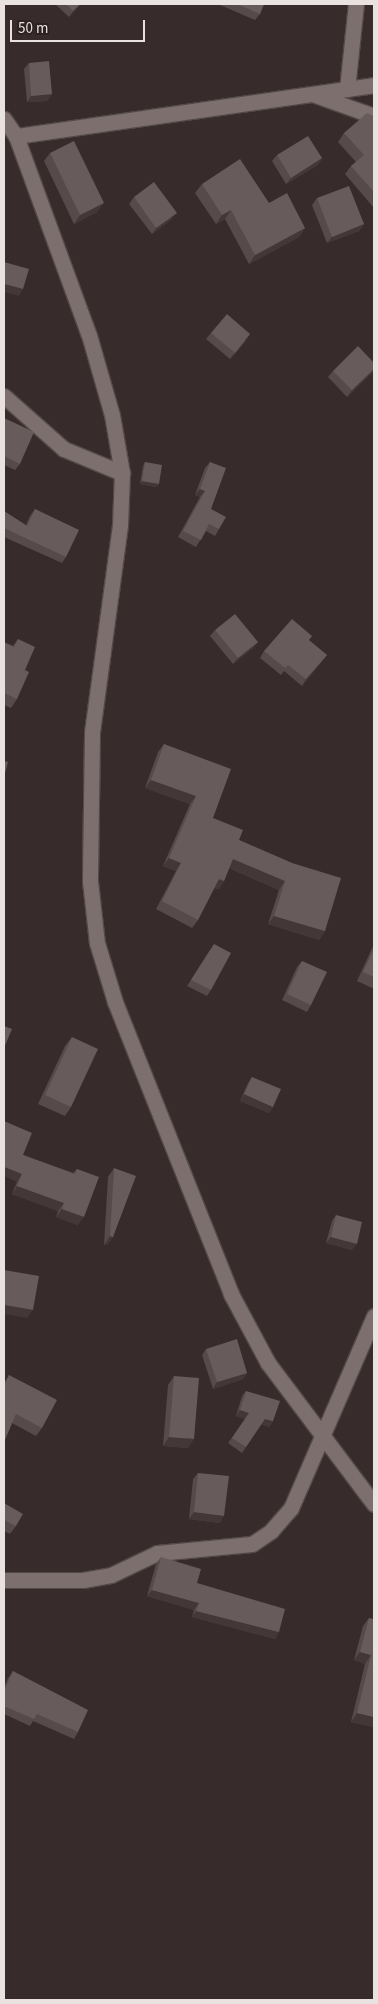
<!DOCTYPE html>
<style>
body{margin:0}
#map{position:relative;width:378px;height:2004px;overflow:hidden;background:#372b2b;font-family:"Source Sans 3",sans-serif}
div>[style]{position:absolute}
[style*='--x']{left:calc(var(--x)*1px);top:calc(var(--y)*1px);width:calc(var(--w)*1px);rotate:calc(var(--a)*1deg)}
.roads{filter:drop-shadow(1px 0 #534949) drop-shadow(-1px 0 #534949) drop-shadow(0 1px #534949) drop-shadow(0 -1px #534949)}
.minor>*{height:15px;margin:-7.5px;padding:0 7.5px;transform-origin:7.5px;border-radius:7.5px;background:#7e6f6f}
.wall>*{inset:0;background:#574a4a}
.shaded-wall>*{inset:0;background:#443737}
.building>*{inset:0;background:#675b5b}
span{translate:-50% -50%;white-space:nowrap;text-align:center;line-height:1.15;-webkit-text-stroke:4px #2d2121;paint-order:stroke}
.frame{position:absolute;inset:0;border:5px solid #eae1e1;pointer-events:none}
.scale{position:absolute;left:10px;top:20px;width:135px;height:22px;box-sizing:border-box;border:2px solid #eae1e1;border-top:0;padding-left:6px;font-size:15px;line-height:18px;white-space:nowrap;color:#eae1e1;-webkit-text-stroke:4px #2d2121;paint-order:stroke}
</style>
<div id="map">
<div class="roads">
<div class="minor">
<i style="--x:347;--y:89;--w:85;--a:-84"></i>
<i style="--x:315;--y:95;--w:63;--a:19.6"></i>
<i style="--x:4;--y:119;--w:21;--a:55"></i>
<i style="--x:16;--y:136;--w:212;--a:69.9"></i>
<i style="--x:89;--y:335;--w:83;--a:74"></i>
<i style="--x:112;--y:415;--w:59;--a:80.2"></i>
<i style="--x:122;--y:473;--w:52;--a:92.2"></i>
<i style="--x:120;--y:525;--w:210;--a:97.7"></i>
<i style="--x:92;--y:733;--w:148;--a:90.8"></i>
<i style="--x:90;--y:881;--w:62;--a:83.6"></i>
<i style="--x:97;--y:943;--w:62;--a:73"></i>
<i style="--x:115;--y:1002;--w:314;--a:68.3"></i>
<i style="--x:231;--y:1294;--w:78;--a:61.8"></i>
<i style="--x:268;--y:1363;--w:176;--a:53.1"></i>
<i style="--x:16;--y:136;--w:362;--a:-8.1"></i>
<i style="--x:4;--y:396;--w:80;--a:41.5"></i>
<i style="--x:64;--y:449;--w:63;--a:22.5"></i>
<i style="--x:4;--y:1580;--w:79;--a:0"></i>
<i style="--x:83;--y:1580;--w:28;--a:-10"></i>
<i style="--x:111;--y:1575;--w:51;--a:-25.6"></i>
<i style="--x:157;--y:1553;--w:95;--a:-5.4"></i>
<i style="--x:252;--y:1544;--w:23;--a:-34"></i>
<i style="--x:271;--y:1531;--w:30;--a:-49"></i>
<i style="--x:291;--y:1508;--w:209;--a:-66.6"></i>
</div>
</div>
<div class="wall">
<i style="clip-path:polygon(55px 4px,81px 4px,69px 17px)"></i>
<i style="clip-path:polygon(220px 4px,264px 4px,260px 14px,255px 20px,220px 5px)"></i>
<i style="clip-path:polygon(29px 63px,52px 94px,47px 101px,27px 102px,24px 69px)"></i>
<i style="clip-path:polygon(374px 116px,374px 208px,345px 174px,351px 166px,356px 162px,338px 142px,344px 133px)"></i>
<i style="clip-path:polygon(50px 153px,97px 212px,74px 224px,44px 161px)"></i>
<i style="clip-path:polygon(277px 155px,322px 158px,318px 165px,286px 184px,272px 161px)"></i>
<i style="clip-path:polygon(202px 184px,269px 203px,305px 228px,299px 237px,249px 264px,225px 219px,216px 224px,195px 193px)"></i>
<i style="clip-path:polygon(134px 197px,172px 219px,152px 234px,129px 204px)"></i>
<i style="clip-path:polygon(317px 198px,364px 224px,359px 231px,327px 243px,312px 205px)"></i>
<i style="clip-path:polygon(211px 333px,246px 341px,230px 359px,206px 339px)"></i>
<i style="clip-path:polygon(374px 363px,374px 370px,372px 373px,347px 397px,328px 377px,333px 371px)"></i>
<i style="clip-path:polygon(4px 418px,20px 464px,15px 470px,4px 465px)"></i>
<i style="clip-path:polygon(145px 462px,157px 487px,140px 484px,143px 466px)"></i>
<i style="clip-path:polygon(210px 462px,211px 509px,219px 529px,215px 536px,206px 531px,196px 547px,178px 537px,200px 497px,195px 495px,205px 468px)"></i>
<i style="clip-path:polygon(35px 509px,66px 557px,62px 563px,4px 537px,4px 511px,26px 525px,30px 516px)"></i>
<i style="clip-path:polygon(215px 630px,258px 642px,253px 648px,233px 664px,210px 636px)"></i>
<i style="clip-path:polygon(18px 639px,25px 670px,17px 699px,11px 708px,4px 705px,4px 642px,13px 646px)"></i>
<i style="clip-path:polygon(309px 641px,327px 655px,302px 686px,284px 671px,281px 675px,260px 658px,264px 651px)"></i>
<i style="clip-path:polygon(164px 744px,213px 818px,239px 840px,292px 863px,325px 931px,319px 940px,268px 924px,279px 890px,229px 868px,224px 881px,219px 889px,214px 888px,198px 920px,192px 928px,156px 909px,176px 871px,163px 866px,190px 804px,145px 788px,158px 752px)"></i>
<i style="clip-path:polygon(374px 944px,374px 989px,357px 981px)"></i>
<i style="clip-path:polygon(210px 950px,211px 990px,207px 996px,187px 986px)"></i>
<i style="clip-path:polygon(302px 961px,311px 1005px,307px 1012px,282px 1000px,297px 967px)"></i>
<i style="clip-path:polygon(72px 1037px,71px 1107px,65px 1116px,38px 1104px,65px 1046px)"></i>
<i style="clip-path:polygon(252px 1077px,273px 1107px,269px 1113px,240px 1101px,248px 1083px)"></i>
<i style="clip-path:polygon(23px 1155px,73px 1173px,77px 1169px,78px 1225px,56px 1217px,58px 1211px,12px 1194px,17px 1182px)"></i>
<i style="clip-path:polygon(114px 1168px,113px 1237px,107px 1245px,104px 1245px,108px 1177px)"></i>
<i style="clip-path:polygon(336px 1215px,352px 1250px,326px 1243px,332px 1221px)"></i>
<i style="clip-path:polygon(206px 1349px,247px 1373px,243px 1379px,213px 1389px,202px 1355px)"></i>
<i style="clip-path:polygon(9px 1375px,42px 1428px,36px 1436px,12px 1423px,4px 1442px,4px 1383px)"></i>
<i style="clip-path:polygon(174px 1376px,188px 1448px,163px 1446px,168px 1385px)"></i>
<i style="clip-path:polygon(246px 1391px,273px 1421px,269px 1427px,261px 1424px,242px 1453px,228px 1443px,245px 1419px,236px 1416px,242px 1396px)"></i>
<i style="clip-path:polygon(198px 1473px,220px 1523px,189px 1519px,193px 1479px)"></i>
<i style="clip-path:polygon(4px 1503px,16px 1526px,10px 1534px,4px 1531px)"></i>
<i style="clip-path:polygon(161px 1557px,197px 1583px,279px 1632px,275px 1639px,192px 1617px,194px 1610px,147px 1596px,156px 1564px)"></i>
<i style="clip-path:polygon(369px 1618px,374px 1727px,351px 1722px,365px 1664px,354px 1660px,363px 1626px)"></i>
<i style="clip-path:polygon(13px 1671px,78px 1732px,74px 1739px,33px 1721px,30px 1726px,4px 1714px,4px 1688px,8px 1678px)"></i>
</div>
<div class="shaded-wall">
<i style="clip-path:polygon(80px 4px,81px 4px,69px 17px,73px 11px)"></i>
<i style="clip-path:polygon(52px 94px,47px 101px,27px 102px,31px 96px)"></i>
<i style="clip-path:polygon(322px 158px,318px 165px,286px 184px,291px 178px)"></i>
<i style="clip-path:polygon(104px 203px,97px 212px,74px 224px,80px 215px)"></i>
<i style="clip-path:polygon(231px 210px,225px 219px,216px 224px,222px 215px)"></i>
<i style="clip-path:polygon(177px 213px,172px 219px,152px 234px,156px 228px)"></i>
<i style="clip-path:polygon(364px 224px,359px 231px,327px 243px,332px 237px)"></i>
<i style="clip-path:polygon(305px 228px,299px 237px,249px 264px,255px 255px)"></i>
<i style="clip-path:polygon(4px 284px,23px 289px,19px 296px,4px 292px)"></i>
<i style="clip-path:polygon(250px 334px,246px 341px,230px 359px,235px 353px)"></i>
<i style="clip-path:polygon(374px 369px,372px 373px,347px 397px,352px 390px)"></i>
<i style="clip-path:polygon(142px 481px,159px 484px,157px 487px,140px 484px)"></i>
<i style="clip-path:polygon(200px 489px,205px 491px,200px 497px,195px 495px)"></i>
<i style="clip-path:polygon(258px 642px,253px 648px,233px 664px,238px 658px)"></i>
<i style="clip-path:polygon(327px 655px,322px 661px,302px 686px,306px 679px)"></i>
<i style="clip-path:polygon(151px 780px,196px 796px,190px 804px,145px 788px)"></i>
<i style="clip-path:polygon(169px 858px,181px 863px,176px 871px,163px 866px)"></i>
<i style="clip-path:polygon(233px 859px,285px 881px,279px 890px,227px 867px)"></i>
<i style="clip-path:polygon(219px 879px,224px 881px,219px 889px,213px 887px)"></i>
<i style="clip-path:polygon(274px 916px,325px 931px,319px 940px,268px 924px)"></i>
<i style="clip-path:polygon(244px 1094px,273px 1107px,269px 1113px,240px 1101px)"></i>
<i style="clip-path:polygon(4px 1167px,22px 1174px,17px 1182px,4px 1176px)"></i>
<i style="clip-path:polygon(17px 1186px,64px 1203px,58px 1211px,12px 1194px)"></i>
<i style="clip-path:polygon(62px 1209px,84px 1217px,78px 1225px,56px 1217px)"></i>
<i style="clip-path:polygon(110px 1236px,113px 1237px,107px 1245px,104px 1245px)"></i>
<i style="clip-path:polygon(331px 1237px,357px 1244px,352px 1250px,326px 1243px)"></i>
<i style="clip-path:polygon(4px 1305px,33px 1310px,27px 1318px,4px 1314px)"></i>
<i style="clip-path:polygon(247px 1373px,243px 1379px,213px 1389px,217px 1382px)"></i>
<i style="clip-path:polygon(240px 1410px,249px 1413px,245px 1419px,236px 1416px)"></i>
<i style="clip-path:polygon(265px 1419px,273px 1421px,269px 1427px,261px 1424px)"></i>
<i style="clip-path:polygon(169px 1437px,194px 1439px,188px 1448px,163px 1446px)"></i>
<i style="clip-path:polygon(194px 1512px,224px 1516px,220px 1523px,189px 1519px)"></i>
<i style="clip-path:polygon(152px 1590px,199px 1603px,194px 1610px,147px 1596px)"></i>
<i style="clip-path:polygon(196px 1611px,279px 1632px,275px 1639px,192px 1617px)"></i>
<i style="clip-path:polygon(360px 1652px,371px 1655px,365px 1664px,354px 1660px)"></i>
<i style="clip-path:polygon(357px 1713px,374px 1717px,374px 1727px,351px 1722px)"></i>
</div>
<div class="building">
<i style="clip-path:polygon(66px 4px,80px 4px,73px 11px)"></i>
<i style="clip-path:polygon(237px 4px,264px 4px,260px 14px)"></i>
<i style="clip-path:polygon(49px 61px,52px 94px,31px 96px,29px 63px)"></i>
<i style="clip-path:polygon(367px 113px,374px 116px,374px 192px,351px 166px,364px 155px,344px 133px)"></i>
<i style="clip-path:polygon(308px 136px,322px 158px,291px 178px,277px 155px)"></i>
<i style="clip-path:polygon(74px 141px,104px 203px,80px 215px,50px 153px)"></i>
<i style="clip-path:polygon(240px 159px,269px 203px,287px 193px,305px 228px,255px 255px,231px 210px,222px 215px,202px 184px)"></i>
<i style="clip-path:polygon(154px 182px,177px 213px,156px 228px,134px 197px)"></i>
<i style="clip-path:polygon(349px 186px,364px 224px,332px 237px,317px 198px)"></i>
<i style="clip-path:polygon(4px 262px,29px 269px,23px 289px,4px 284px)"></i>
<i style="clip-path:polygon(227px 314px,250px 334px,235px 353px,211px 333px)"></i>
<i style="clip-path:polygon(358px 346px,374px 363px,374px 369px,352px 390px,333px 371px)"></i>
<i style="clip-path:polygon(4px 418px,34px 432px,20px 464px,4px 456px)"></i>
<i style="clip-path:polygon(145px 462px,162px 465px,159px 484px,142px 481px)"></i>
<i style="clip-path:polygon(210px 462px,226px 468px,211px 509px,226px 517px,219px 529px,209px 524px,201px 540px,183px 531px,205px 491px,200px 489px)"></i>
<i style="clip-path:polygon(35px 509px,79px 530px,66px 557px,4px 528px,4px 511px,27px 526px)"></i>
<i style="clip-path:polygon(235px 614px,258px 642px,238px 658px,215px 630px)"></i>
<i style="clip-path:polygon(292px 619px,312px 636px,309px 640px,327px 655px,306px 679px,288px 665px,285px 668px,264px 651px)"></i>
<i style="clip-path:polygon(18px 639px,35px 647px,25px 670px,29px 672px,17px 699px,4px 693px,4px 642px,14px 647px)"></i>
<i style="clip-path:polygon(164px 744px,231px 769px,213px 818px,243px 830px,239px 840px,292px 863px,341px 878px,325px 931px,274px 916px,285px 881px,233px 859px,224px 881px,219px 879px,198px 920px,162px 901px,181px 863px,169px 858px,196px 796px,151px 780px)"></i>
<i style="clip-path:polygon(4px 761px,8px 762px,4px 777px)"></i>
<i style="clip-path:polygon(214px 944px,231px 953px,211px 990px,191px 980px)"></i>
<i style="clip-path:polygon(374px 949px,374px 977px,363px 972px)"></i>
<i style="clip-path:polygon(302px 961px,327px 972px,311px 1005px,287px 994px)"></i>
<i style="clip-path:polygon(4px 1026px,12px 1029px,4px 1048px)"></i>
<i style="clip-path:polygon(72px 1037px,98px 1049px,71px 1107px,45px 1095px)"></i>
<i style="clip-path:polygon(252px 1077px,281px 1089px,273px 1107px,244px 1094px)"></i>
<i style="clip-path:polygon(4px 1121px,32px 1133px,23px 1155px,75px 1174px,77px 1169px,99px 1177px,84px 1217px,62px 1209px,64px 1203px,17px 1186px,22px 1174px,4px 1167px)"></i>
<i style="clip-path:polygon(114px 1168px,136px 1176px,113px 1237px,110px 1236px)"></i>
<i style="clip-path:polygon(336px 1215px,362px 1222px,357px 1244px,331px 1237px)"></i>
<i style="clip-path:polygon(4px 1270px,39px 1276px,33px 1310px,4px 1305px)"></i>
<i style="clip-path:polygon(237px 1339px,247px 1373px,217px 1382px,206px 1349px)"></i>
<i style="clip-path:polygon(9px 1375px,57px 1400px,42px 1428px,16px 1414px,4px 1442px,4px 1386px)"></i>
<i style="clip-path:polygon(174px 1376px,199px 1378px,194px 1439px,169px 1437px)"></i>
<i style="clip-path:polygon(246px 1391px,280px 1401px,273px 1421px,265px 1419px,246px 1447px,232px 1438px,249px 1413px,240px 1410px)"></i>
<i style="clip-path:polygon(198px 1473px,229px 1476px,224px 1516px,194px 1512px)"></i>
<i style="clip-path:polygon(4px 1503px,23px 1514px,16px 1526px,4px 1520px)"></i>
<i style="clip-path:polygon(161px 1557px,201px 1569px,197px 1583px,285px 1609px,279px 1632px,196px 1611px,199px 1603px,152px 1590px)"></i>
<i style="clip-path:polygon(369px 1618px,374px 1619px,374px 1717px,357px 1713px,371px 1655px,360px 1652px)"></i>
<i style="clip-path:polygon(13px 1671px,88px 1710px,78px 1732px,37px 1714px,34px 1719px,4px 1706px,4px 1691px)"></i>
</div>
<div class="frame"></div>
<div class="scale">50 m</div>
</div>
